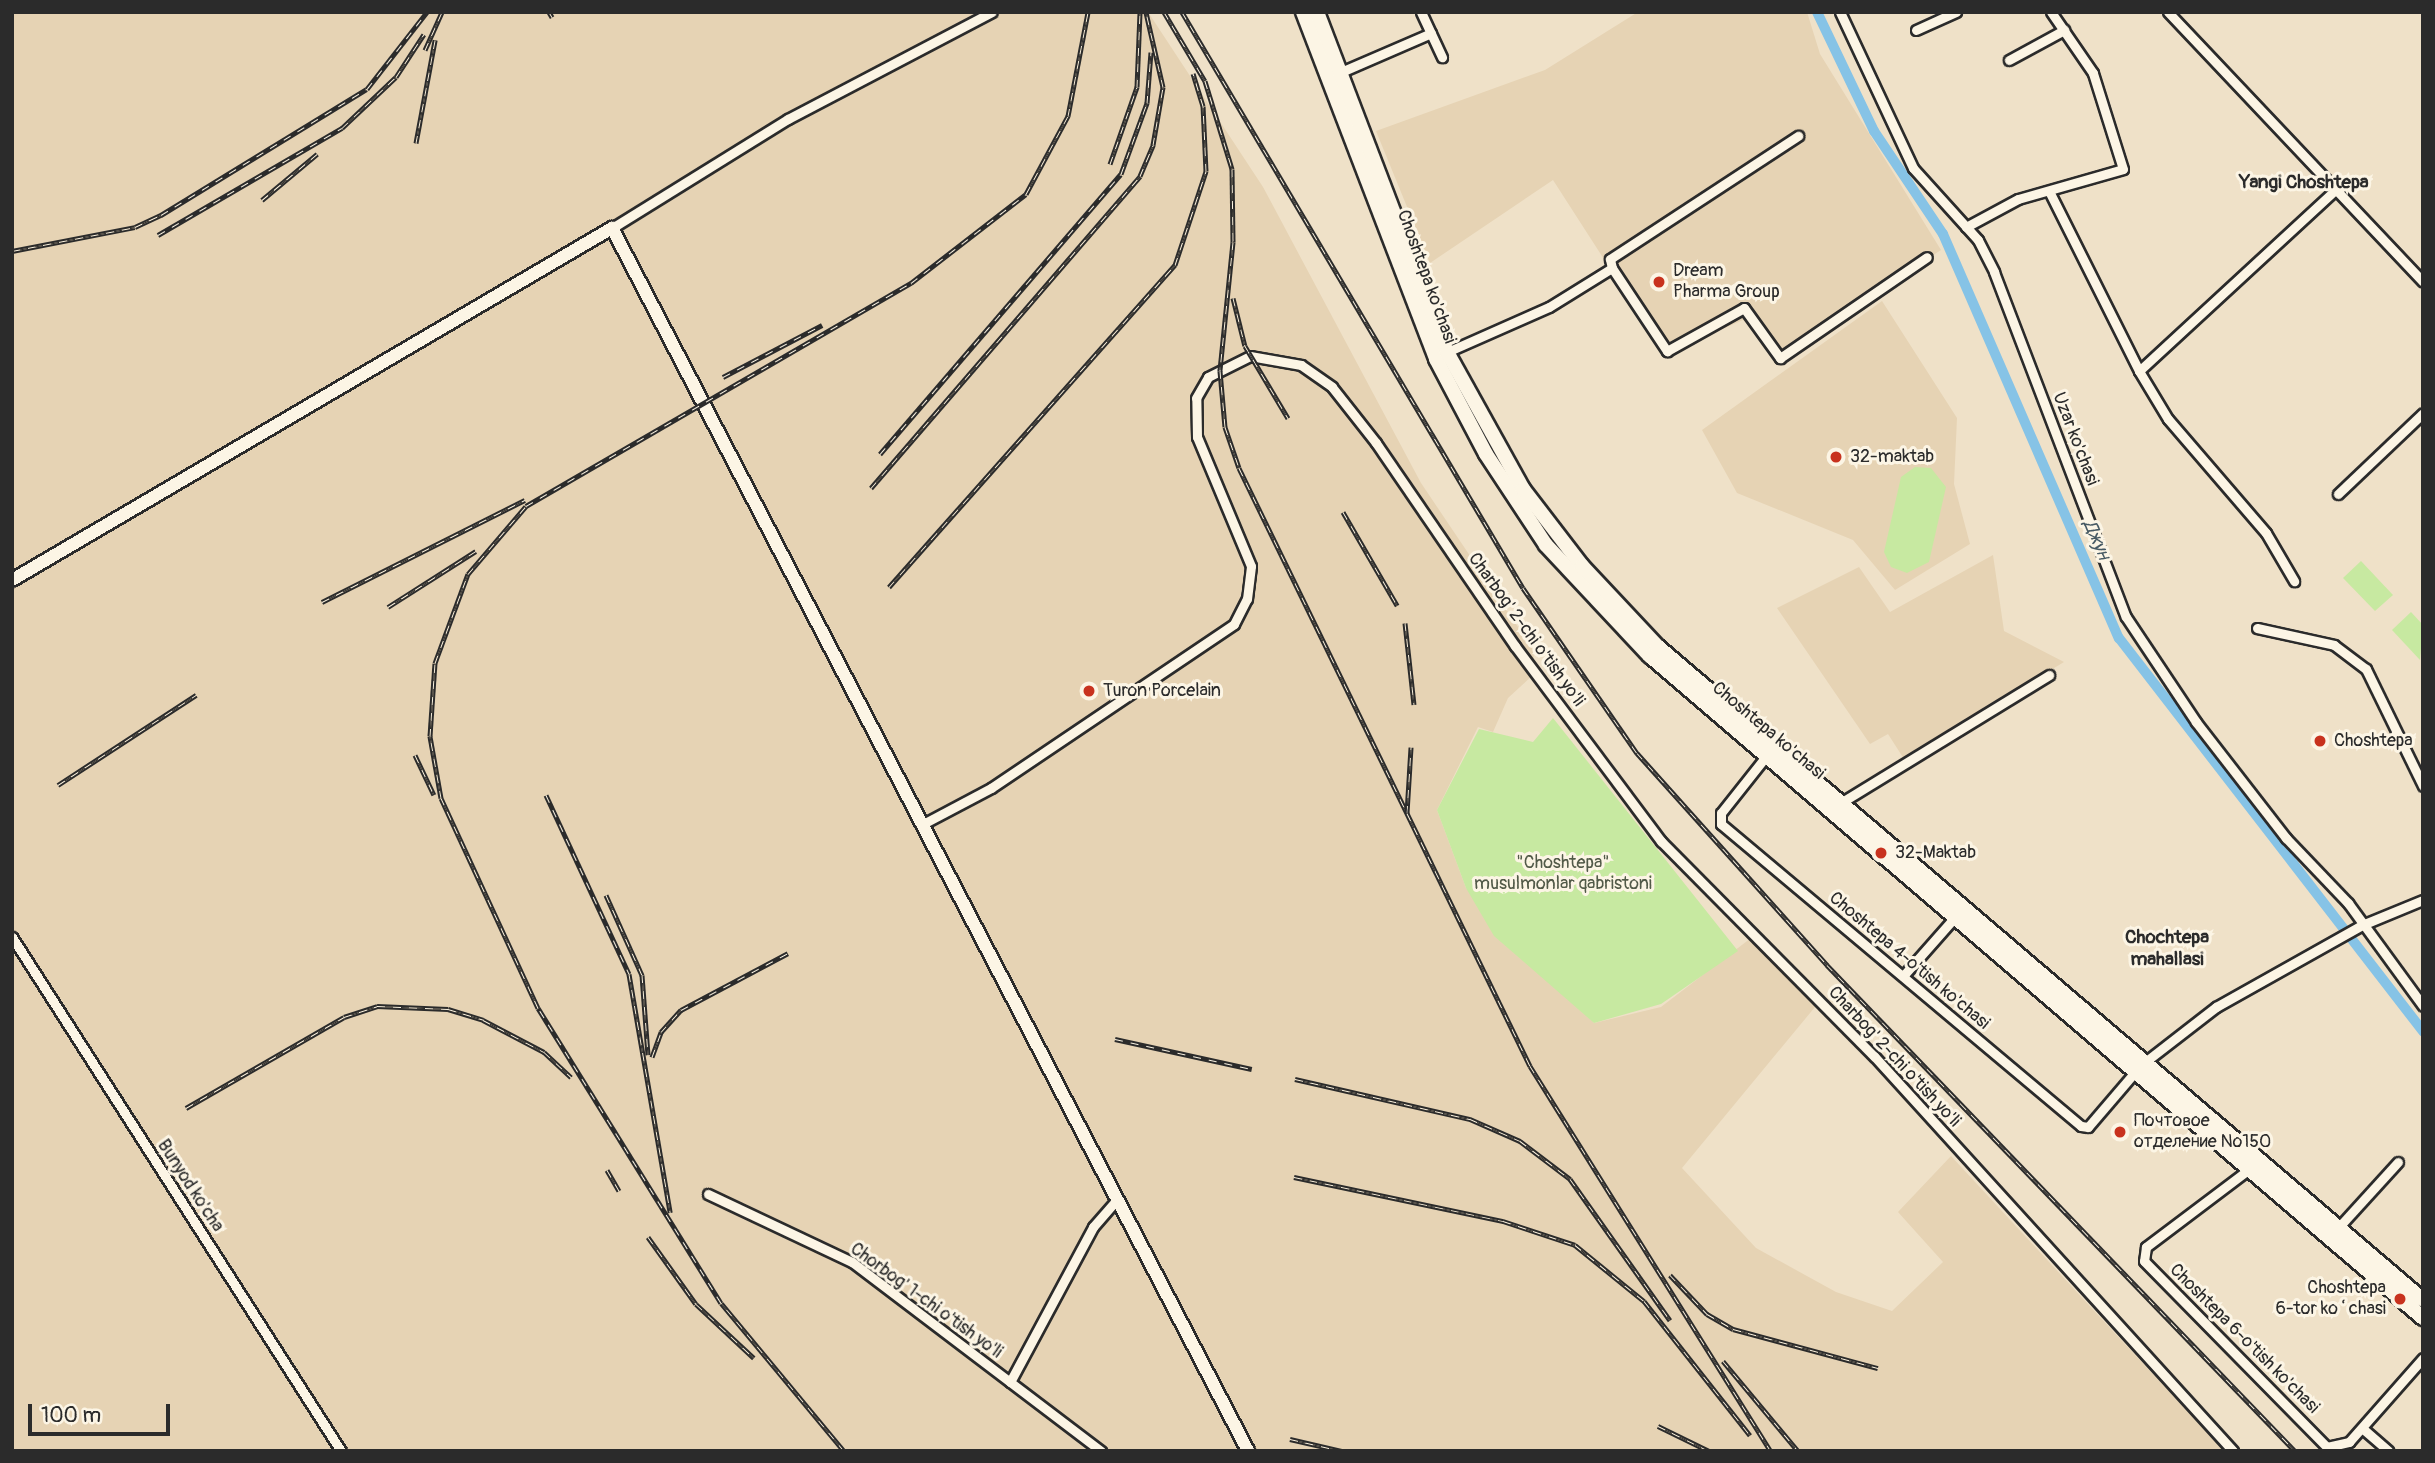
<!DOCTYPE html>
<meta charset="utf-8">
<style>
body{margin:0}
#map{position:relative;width:2435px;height:1463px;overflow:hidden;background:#efe1c8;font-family:Pangolin,sans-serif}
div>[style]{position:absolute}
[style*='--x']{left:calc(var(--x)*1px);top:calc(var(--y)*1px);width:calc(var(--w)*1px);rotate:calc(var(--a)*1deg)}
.built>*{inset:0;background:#e6d3b4}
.green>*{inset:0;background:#c7e9a1}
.canal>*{height:10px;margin:-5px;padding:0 5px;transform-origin:5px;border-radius:5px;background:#86c3e6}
.roads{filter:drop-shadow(2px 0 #2b2b2b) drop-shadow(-2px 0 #2b2b2b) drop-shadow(0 2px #2b2b2b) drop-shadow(0 -2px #2b2b2b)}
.street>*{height:9px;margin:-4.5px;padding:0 4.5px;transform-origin:4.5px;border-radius:4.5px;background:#fcf5e5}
.secondary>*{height:12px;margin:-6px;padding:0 6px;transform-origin:6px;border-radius:6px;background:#fcf5e5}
.primary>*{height:14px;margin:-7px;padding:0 7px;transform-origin:7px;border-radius:7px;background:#fcf5e5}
.rail>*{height:5px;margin-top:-2.5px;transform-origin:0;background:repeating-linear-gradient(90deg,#fcf5e5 0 8px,#2b2b2b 0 16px);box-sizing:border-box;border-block:2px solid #2b2b2b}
.dots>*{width:19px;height:19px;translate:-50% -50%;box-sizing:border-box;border:4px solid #fcf5e5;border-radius:50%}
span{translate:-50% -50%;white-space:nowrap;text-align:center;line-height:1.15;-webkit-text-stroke:6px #fcf5e5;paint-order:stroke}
.poi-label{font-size:18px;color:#2b2b2b}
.left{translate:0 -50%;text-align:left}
.right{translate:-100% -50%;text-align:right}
.street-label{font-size:18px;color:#2b2b2b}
.park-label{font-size:18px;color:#525a48}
.neighbourhood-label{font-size:19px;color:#2b2b2b;font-weight:700}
.water-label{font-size:19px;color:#465963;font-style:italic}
.frame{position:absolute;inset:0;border:14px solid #2b2b2b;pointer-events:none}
.scale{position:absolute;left:28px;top:1404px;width:142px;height:32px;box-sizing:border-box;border:4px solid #2b2b2b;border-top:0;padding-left:9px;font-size:21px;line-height:24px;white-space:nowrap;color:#2b2b2b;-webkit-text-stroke:5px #fcf5e5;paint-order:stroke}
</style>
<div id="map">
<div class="built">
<i style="clip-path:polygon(12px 12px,1148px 12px,1263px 187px,1421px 483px,1534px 651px,1533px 675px,1508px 698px,1493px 732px,1478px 727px,1437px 810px,1466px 888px,1594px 1023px,1661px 1007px,1751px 938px,1815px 1007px,1682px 1168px,1756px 1248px,1836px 1292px,1892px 1311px,1943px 1262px,1898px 1212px,1951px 1156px,2224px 1451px,12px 1451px)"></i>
<i style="clip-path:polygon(1638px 12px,1807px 12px,1820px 54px,1941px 250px,1781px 354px,1743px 320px,1665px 354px,1553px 180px,1430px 263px,1376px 131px,1545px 70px)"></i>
<i style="clip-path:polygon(1882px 301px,1957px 418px,1954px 484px,1970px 544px,1895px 590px,1853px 540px,1737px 493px,1702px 430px)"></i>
<i style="clip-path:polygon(1993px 555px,2004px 631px,2064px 662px,1904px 759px,1888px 734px,1870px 744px,1777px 608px,1859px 567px,1890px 612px)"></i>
</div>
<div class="green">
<i style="clip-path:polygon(1915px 467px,1931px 468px,1946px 487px,1929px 562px,1907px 573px,1891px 567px,1884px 552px,1901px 477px)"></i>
<i style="clip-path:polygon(2361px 561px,2393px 595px,2375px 611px,2343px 578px)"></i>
<i style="clip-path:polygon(2411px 612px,2423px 625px,2420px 660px,2392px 630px)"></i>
<i style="clip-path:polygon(1553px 718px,1738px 951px,1661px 1004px,1594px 1023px,1494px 936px,1466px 888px,1437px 810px,1479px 729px,1533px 742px)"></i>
</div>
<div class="canal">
<i style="--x:1817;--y:12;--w:132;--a:64.4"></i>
<i style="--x:1874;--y:131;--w:124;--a:56.2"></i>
<i style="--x:1943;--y:234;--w:441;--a:66.5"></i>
<i style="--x:2119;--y:638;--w:498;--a:52.3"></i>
</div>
<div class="roads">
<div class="street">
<i style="--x:1421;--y:12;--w:50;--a:65"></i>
<i style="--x:1840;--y:12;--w:172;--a:64.9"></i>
<i style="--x:1913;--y:168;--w:97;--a:47.9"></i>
<i style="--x:1978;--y:240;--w:36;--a:63"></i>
<i style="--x:1994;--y:272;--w:369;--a:69.1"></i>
<i style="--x:2126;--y:617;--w:126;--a:56.3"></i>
<i style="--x:2196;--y:722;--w:147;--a:52.2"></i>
<i style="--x:2286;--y:838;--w:90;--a:46.4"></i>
<i style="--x:2348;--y:903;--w:127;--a:53.9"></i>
<i style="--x:2168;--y:12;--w:371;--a:46.6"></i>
<i style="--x:1916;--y:30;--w:44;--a:-24.2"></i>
<i style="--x:2009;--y:60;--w:63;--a:-28.6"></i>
<i style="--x:1341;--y:72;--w:98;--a:-23.4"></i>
<i style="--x:2049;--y:191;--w:201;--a:63.4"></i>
<i style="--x:2139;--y:371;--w:268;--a:-42.7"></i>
<i style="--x:1966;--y:227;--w:59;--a:-28.3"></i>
<i style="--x:2018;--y:199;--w:109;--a:-15.9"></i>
<i style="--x:2123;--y:169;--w:101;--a:-107.4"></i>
<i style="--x:2093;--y:73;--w:74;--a:-124.5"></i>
<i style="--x:612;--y:228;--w:207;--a:-31.8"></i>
<i style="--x:788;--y:119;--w:230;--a:-27.7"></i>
<i style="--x:1612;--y:268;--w:100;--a:56.5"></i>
<i style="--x:1667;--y:351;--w:88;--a:-29.2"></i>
<i style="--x:1744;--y:308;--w:62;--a:54.2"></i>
<i style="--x:1780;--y:358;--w:178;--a:-34.5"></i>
<i style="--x:1447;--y:352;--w:111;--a:-23.8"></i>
<i style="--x:1549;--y:307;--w:74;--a:-31.8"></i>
<i style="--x:1612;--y:268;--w:9;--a:-103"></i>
<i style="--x:1610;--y:259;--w:225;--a:-33.2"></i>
<i style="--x:2139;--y:371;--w:56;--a:58.9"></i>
<i style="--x:2168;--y:419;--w:150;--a:49.3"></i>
<i style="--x:2266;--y:533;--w:56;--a:59.7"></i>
<i style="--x:2338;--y:494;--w:117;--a:-43.6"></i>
<i style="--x:2257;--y:628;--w:79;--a:12.4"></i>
<i style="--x:2334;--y:645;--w:40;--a:37"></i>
<i style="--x:2366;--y:669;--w:130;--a:64"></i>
<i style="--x:1767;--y:755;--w:74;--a:128.4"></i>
<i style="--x:1721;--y:813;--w:11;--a:90"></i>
<i style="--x:1721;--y:824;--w:470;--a:40"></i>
<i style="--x:2081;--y:1126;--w:7;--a:8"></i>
<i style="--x:2088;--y:1127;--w:72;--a:-49.5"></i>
<i style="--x:1842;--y:802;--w:243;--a:-31.5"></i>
<i style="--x:921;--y:825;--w:79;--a:-27.9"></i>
<i style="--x:991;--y:788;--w:293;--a:-34"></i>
<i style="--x:1234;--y:624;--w:28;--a:-63"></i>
<i style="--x:1247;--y:599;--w:33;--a:-83"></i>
<i style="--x:1251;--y:566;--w:140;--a:-112.7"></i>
<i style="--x:1197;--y:437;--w:39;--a:-91"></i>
<i style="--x:1196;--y:398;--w:24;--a:-60"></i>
<i style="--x:1208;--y:377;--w:47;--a:-26.6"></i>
<i style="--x:1250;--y:356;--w:52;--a:10"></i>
<i style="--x:1301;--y:365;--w:38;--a:35"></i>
<i style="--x:1332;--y:387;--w:71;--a:51.8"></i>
<i style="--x:1376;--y:443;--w:246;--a:55.6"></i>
<i style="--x:1515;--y:646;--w:244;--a:53.2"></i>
<i style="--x:1661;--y:841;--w:303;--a:45.3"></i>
<i style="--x:1874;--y:1056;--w:534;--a:47.73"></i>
<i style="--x:12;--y:937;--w:610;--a:57.38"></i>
<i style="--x:1903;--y:976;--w:79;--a:-48.6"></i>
<i style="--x:2145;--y:1062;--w:90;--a:-37.8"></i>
<i style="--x:2216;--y:1007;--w:167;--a:-29.3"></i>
<i style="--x:2362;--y:925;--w:66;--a:-22.3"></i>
<i style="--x:2248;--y:1170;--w:128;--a:143"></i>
<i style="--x:2146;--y:1247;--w:14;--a:98"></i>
<i style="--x:2144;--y:1261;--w:261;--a:45.5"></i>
<i style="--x:2327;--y:1447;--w:23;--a:-13"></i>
<i style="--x:2349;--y:1442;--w:112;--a:-48.6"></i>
<i style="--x:708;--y:1194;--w:159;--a:25.3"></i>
<i style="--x:852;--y:1262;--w:313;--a:37.2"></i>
<i style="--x:2338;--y:1228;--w:89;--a:-47.7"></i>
<i style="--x:1010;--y:1382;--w:176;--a:-61.8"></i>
<i style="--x:1093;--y:1227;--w:33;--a:-49"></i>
<i style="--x:2362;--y:1428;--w:35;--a:41"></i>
</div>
<div class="secondary">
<i style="--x:12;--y:580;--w:696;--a:-30.4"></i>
<i style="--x:612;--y:228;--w:1378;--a:62.52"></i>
</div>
<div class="primary">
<i style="--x:1303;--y:12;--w:372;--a:69"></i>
<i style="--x:1436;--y:359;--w:107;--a:62.2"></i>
<i style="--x:1486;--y:454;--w:109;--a:56.6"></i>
<i style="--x:1546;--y:545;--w:152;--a:46.9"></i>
<i style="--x:1650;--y:656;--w:1018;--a:40.58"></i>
<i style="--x:1317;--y:12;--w:364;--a:69.1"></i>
<i style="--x:1447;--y:352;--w:157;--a:61"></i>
<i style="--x:1523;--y:489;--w:97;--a:52.5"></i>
<i style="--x:1582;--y:566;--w:110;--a:46.8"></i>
<i style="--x:1657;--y:646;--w:1007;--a:40.49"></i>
</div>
</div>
<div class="rail">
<i style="--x:549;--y:12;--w:6;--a:59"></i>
<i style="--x:1164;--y:12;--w:80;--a:59.3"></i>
<i style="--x:1205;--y:81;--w:92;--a:72.9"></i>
<i style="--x:1232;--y:169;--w:73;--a:89.2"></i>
<i style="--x:1233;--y:242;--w:130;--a:95.8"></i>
<i style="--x:1220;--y:371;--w:56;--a:84.9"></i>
<i style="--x:1225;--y:427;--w:43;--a:71.1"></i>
<i style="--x:1239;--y:468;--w:665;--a:64.05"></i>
<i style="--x:1530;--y:1066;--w:454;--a:58"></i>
<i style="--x:1182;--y:12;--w:669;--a:59.37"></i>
<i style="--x:1523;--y:588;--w:201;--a:55.4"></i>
<i style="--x:1637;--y:753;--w:285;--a:48.1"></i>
<i style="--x:1827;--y:965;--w:675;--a:46.08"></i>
<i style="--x:425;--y:50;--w:42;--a:-65.9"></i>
<i style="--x:416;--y:143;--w:105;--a:-79.5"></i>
<i style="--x:1110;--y:164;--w:82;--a:-70.7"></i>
<i style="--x:1137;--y:87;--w:75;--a:-87.7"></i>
<i style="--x:262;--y:200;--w:72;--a:-39.9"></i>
<i style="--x:158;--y:235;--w:213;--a:-30.2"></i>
<i style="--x:342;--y:128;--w:74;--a:-43.4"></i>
<i style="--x:396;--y:77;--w:51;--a:-56.9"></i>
<i style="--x:12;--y:251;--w:125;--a:-11"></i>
<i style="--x:135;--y:227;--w:29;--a:-25"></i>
<i style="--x:161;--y:215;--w:241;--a:-31.5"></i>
<i style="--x:367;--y:89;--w:98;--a:-52.1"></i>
<i style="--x:1233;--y:298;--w:49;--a:76"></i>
<i style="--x:1245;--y:346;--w:84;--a:59.2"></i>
<i style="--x:723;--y:377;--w:112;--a:-27.7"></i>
<i style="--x:880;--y:454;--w:369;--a:-49.3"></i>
<i style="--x:1121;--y:174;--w:76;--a:-69.9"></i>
<i style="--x:1147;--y:103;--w:51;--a:-85.5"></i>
<i style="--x:871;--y:488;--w:412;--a:-49.2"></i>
<i style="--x:1140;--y:176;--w:34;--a:-67"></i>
<i style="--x:1153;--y:145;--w:59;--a:-80.2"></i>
<i style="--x:1163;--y:87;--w:77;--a:-102.8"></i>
<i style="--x:1343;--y:512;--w:108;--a:59.9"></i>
<i style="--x:889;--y:587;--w:431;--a:-48.4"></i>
<i style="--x:1175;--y:265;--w:99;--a:-71.7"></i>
<i style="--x:1206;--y:171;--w:65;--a:-92.6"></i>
<i style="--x:1203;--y:106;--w:34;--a:-107"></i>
<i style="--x:322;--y:602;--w:227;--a:-26.7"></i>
<i style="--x:388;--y:607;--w:104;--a:-32.5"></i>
<i style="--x:1405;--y:623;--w:82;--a:83.7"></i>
<i style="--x:415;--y:755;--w:44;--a:64.6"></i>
<i style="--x:58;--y:785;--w:165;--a:-33.1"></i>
<i style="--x:546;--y:795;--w:197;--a:65.1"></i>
<i style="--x:629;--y:974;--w:242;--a:80.2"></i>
<i style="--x:1407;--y:813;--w:66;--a:-86.5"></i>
<i style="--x:606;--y:895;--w:88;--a:65.8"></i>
<i style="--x:642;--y:975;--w:80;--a:85.7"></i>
<i style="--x:1115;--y:1039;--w:140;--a:12.4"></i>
<i style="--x:652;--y:1057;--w:27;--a:-70"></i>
<i style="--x:661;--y:1032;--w:30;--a:-48"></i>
<i style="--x:681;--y:1010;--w:121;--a:-28"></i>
<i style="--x:1295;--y:1079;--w:180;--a:12.9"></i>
<i style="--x:1470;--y:1119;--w:55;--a:23.7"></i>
<i style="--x:1520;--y:1141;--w:63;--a:37.2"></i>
<i style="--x:1570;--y:1179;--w:173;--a:54.7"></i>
<i style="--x:186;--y:1108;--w:182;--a:-29.9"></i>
<i style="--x:344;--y:1017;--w:35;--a:-18"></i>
<i style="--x:377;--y:1006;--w:71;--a:2.4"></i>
<i style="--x:448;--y:1009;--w:37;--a:17"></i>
<i style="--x:483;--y:1020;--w:69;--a:27.7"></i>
<i style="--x:544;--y:1052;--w:37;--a:43"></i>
<i style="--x:607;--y:1170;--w:24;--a:60"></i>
<i style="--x:1294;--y:1177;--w:214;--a:11.9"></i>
<i style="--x:1503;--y:1221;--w:76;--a:18.4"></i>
<i style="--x:1575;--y:1245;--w:89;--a:39.1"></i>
<i style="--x:1644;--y:1301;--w:171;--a:51.7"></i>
<i style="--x:648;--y:1237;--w:82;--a:54.4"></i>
<i style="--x:696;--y:1304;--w:79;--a:43"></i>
<i style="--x:1670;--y:1275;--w:54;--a:46.5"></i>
<i style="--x:1707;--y:1314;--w:30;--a:30"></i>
<i style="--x:1733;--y:1329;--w:150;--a:15.1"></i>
<i style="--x:1723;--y:1361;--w:117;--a:50.2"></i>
<i style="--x:1658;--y:1426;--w:57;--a:26.1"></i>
<i style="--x:1290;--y:1439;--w:53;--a:13"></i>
<i style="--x:844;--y:1451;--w:192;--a:-129.7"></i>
<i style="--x:721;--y:1303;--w:347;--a:-121.8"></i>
<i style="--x:538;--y:1008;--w:231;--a:-114.8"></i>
<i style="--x:441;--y:798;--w:63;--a:-100.1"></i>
<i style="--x:430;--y:736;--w:73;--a:-86.1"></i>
<i style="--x:435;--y:663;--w:95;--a:-69.7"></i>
<i style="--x:468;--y:574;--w:89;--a:-49.5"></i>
<i style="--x:526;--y:506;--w:445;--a:-30.1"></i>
<i style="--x:911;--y:283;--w:145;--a:-37.7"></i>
<i style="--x:1026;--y:194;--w:89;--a:-61.7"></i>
<i style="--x:1068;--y:116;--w:106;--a:-79.1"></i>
</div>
<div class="dots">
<i style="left:1659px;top:282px;background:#c8321e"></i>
<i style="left:1836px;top:457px;background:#c8321e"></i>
<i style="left:1089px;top:691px;background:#c8321e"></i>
<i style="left:2320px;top:741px;background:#c8321e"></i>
<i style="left:1881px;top:853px;background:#c8321e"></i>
<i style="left:2120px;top:1132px;background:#c8321e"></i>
<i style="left:2400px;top:1299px;background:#c8321e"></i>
</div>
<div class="poi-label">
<span class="left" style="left:1673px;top:282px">Dream<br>Pharma Group</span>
<span class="left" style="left:1850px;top:457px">32-maktab</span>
<span class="left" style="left:1103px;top:691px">Turon Porcelain</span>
<span class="left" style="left:2334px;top:741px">Choshtepa</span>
<span class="left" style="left:1895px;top:853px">32-Maktab</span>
<span class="left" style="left:2134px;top:1132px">Почтовое<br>отделение №150</span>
<span class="right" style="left:2386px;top:1299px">Choshtepa<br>6-tor koʻchasi</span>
</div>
<div class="street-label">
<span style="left:1426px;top:277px;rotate:70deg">Choshtepa ko'chasi</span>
<span style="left:2075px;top:439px;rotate:69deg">Uzar ko'chasi</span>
<span style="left:1526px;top:630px;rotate:54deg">Charbog' 2-chi o'tish yo'li</span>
<span style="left:1768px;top:731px;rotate:40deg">Choshtepa ko'chasi</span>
<span style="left:1909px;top:961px;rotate:40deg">Choshtepa 4-o'tish ko'chasi</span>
<span style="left:1894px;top:1057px;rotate:47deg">Charbog' 2-chi o'tish yo'li</span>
<span style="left:190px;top:1186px;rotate:57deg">Bunyod ko'cha</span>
<span style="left:926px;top:1301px;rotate:36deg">Chorbog' 1-chi o'tish yo'li</span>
<span style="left:2244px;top:1339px;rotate:45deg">Choshtepa 6-o'tish ko'chasi</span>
</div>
<div class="park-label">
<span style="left:1563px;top:874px">"Choshtepa"<br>musulmonlar qabristoni</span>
</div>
<div class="neighbourhood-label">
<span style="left:2304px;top:183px">Yangi Choshtepa</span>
<span style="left:2167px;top:949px">Chochtepa<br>mahallasi</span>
</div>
<div class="water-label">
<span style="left:2096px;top:540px;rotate:66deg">Джун</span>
</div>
<div class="frame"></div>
<div class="scale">100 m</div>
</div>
